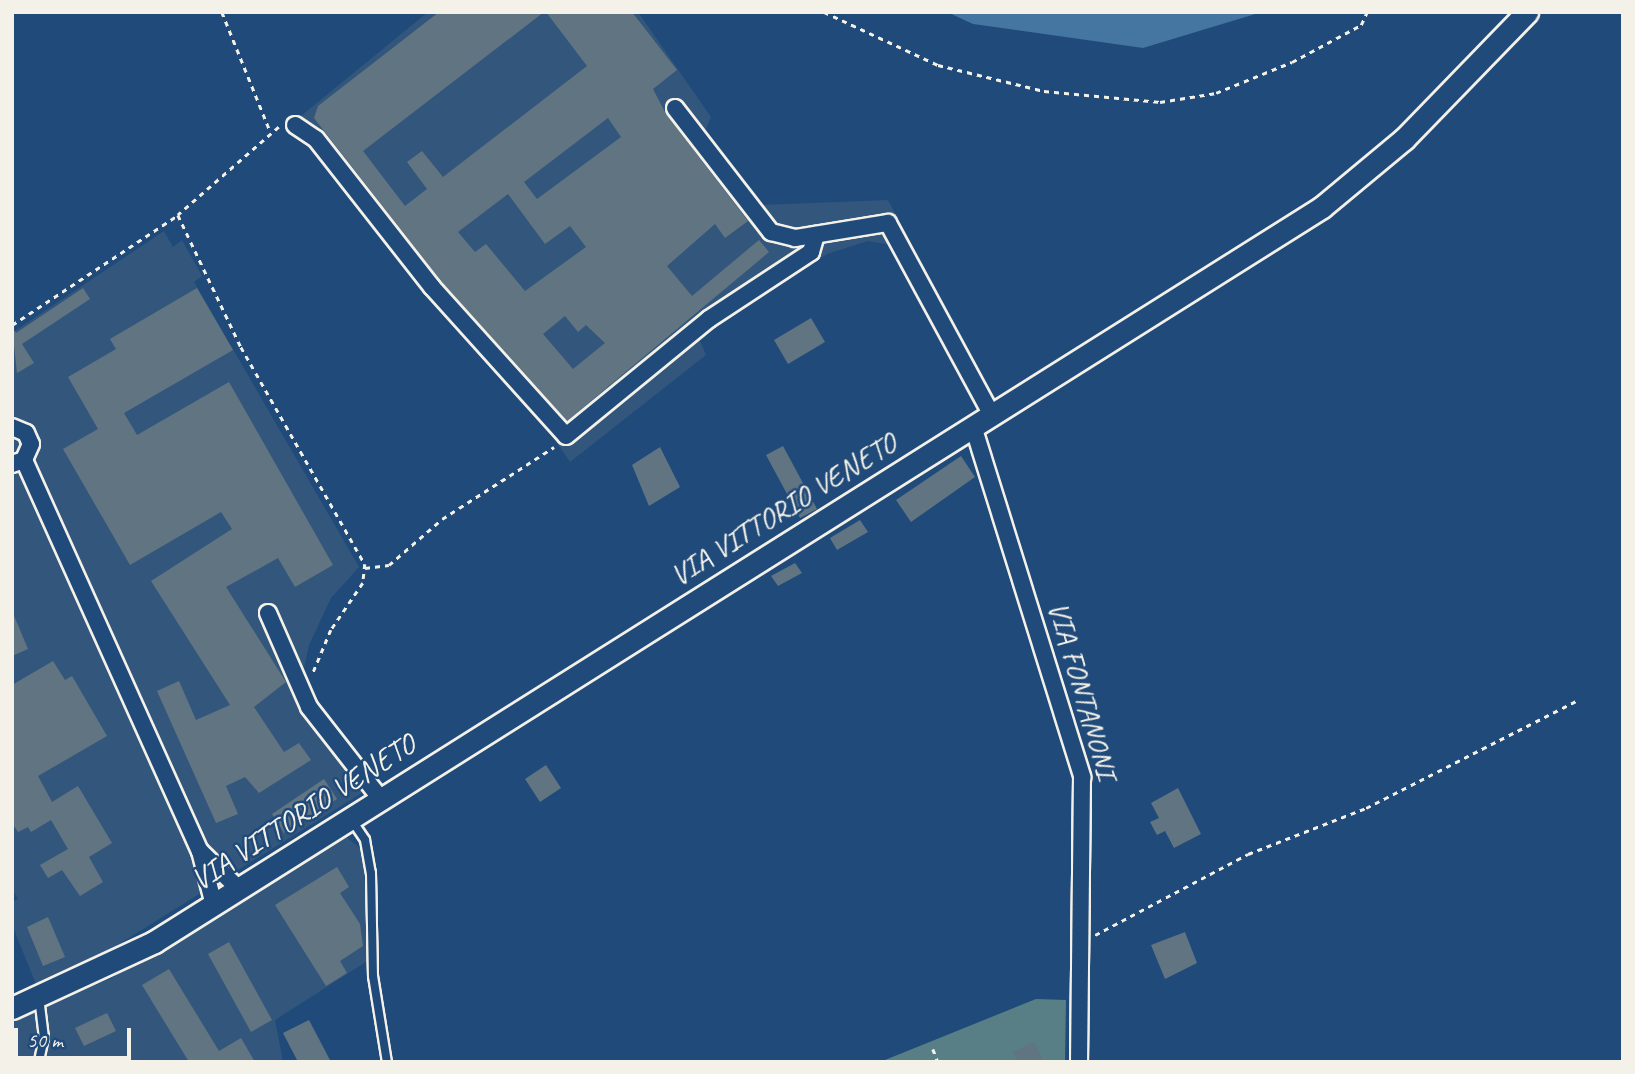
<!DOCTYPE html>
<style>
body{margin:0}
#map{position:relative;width:1635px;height:1074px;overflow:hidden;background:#1f4a7a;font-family:Caveat,sans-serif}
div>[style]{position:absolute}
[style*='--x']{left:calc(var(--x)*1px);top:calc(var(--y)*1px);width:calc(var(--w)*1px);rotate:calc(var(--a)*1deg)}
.built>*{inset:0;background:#33577c}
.green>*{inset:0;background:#587f85}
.water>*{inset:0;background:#4575a1}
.building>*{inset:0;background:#617482}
.path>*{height:2.5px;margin-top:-1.25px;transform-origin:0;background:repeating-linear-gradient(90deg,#f4f1e8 0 5px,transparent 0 10px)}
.roads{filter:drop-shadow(2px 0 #f4f1e8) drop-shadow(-2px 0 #f4f1e8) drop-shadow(0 2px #f4f1e8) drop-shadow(0 -2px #f4f1e8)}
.service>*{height:8px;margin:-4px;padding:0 4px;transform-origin:4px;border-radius:4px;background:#1f4a7a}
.minor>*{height:16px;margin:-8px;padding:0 8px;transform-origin:8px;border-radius:8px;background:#1f4a7a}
.secondary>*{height:21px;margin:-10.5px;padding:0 10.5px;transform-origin:10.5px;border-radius:10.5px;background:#1f4a7a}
span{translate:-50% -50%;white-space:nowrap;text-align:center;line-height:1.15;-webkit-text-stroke:5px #1f4a7a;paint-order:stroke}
.street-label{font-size:30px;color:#f4f1e8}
.frame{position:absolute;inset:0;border:14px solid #f4f1e8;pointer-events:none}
.scale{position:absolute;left:14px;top:1028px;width:117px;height:32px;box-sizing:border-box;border:4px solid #f4f1e8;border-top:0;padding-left:9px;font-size:21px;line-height:24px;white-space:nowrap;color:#f4f1e8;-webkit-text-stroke:5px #1f4a7a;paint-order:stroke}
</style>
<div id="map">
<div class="built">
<i style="clip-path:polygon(428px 12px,638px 12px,711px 117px,704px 133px,760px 205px,888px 200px,905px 232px,891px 245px,868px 241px,827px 254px,698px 336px,706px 355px,570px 462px,533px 408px,296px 120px)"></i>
<i style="clip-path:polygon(164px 231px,173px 247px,182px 240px,202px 276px,194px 282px,359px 567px,331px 598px,309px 645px,297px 700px,362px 793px,90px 962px,36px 984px,12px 925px,12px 902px,18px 899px,12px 889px,12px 333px)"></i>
<i style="clip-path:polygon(343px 834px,363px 851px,369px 960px,275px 1020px,283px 1062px,12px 1062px,12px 1017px,110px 979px)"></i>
</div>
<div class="green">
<i style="clip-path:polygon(1036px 999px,1066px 1000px,1065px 1062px,880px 1062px)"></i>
</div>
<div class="water">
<i style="clip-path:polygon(947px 12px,1262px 12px,1143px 48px,973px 24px)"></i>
</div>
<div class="building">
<i style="clip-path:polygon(evenodd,439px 12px,544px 12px,363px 151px,405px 206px,427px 189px,407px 162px,422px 151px,443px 177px,587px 66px,546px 12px,632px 12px,677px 70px,653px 89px,666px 114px,748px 221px,725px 238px,715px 224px,667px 266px,692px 296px,759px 240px,769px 252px,567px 421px,440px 280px,314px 118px,318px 106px,439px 12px,608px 118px,621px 137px,537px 199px,524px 182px,608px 118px,439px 12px,508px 194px,545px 244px,570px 226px,586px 247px,525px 291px,486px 244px,475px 252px,458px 232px,508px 194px,439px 12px,565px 316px,578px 332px,586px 325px,605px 343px,573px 369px,543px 334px,565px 316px)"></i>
<i style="clip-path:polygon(83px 288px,90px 299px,22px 344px,34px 363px,17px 373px,12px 327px,16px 333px)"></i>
<i style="clip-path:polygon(197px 288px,233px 350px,124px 413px,137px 435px,229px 382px,333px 565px,295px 587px,278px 558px,226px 587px,286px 682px,254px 707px,284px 752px,299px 743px,311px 760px,259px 793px,245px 777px,226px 786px,238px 814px,216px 823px,157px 691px,179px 681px,196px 720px,230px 705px,151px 581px,232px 529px,221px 512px,130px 565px,63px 449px,98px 429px,68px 377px,116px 349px,110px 339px)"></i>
<i style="clip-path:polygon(811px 318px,825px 342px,788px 364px,774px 340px)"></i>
<i style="clip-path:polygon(783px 446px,817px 509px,800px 518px,766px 455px)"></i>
<i style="clip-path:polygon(660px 447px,680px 487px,649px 506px,632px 465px)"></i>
<i style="clip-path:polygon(961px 456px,975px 477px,911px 522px,896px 500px)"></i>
<i style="clip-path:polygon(860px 520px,868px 532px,837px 550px,830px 538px)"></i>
<i style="clip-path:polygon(795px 563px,802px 573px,778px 586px,771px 576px)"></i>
<i style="clip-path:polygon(12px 611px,28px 649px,12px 656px)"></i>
<i style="clip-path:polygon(53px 661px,65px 680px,72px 676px,107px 736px,38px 776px,52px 802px,78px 786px,112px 843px,89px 857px,103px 882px,80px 896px,62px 870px,48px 878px,40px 865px,68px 849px,51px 820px,31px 832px,28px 827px,18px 832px,12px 823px,12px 685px)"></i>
<i style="clip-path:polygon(546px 765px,561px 788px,540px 802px,525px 779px)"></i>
<i style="clip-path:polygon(324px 779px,337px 799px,284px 833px,272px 814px)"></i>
<i style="clip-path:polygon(1178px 788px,1201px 834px,1174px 848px,1165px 831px,1157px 835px,1150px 822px,1159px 818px,1151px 803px)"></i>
<i style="clip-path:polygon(337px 867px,349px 887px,340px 893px,360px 924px,363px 946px,340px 961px,347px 973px,326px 986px,275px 905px)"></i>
<i style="clip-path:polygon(48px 917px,65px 957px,43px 966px,27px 927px)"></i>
<i style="clip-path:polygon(1185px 932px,1197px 963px,1165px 979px,1151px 945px)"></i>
<i style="clip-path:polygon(229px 942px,272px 1020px,251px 1032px,208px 954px)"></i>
<i style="clip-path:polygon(169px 969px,219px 1051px,241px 1038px,255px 1062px,189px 1062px,142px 985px)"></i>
<i style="clip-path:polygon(107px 1013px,116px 1031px,84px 1046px,75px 1028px)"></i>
<i style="clip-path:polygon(309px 1020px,331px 1062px,298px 1062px,283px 1033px)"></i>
<i style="clip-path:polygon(1034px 1042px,1044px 1062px,1018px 1062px,1013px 1052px)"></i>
</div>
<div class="path">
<i style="--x:222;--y:12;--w:128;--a:68"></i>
<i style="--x:824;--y:12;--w:126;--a:24.9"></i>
<i style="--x:938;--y:65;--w:109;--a:13.8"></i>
<i style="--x:1044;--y:91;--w:117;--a:5.4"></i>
<i style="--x:1160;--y:102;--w:57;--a:-9.1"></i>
<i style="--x:1216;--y:93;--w:82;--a:-22.2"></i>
<i style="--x:1292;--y:62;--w:78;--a:-28.2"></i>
<i style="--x:1361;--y:25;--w:14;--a:-65"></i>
<i style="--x:279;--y:127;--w:134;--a:138.9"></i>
<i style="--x:178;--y:215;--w:146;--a:64.5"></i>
<i style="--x:241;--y:347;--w:250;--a:60.3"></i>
<i style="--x:365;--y:564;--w:19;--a:96"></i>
<i style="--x:363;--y:583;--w:57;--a:124.2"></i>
<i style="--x:331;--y:630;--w:47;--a:112.7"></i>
<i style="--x:12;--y:325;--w:199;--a:-33.5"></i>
<i style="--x:365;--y:568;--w:24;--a:-7"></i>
<i style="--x:389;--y:565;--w:70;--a:-41"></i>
<i style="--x:442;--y:519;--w:133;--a:-32.7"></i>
<i style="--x:1095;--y:935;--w:173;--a:-27.9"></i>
<i style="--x:1248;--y:854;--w:127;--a:-21.3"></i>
<i style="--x:1366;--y:808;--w:236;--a:-27"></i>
<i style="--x:933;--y:1049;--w:14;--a:69"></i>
</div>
<div class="roads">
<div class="service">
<i style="--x:351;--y:819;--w:25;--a:56"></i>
<i style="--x:365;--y:840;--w:34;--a:80"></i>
<i style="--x:371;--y:873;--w:103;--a:88.9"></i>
<i style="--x:373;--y:976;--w:87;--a:80.8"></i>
<i style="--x:39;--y:1061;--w:24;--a:-78"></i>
<i style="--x:44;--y:1038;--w:41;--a:-97"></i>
<i style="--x:25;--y:1062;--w:14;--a:0"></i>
</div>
<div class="minor">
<i style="--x:675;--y:108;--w:157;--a:52.3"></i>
<i style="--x:771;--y:232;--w:25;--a:14"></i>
<i style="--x:795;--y:238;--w:94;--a:-9.2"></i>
<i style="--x:888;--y:223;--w:218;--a:61.6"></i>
<i style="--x:295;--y:125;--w:25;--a:34"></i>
<i style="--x:316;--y:139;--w:188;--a:51.9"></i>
<i style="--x:432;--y:287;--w:200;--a:48"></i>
<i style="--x:566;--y:436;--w:185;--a:-39.3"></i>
<i style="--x:709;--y:319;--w:122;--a:-33.3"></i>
<i style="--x:811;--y:252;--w:18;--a:-74"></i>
<i style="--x:973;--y:426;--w:368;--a:72.7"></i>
<i style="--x:1082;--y:777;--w:285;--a:90.6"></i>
<i style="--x:12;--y:427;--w:15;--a:23"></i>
<i style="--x:26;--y:433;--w:12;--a:66"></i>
<i style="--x:31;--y:444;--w:17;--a:114"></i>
<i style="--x:24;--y:460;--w:13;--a:162"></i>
<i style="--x:24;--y:460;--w:429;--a:65.8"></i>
<i style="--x:200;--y:851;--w:56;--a:75.5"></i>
<i style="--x:268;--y:613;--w:103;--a:66.4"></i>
<i style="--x:309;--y:707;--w:115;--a:52"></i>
<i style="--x:200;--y:851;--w:54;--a:44.3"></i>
</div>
<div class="secondary">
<i style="--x:12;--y:1008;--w:157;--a:-24.9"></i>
<i style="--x:154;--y:942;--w:1380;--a:-32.18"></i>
<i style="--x:1322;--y:207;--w:107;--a:-39.7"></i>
<i style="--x:1404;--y:139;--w:177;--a:-45.9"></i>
</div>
</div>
<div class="street-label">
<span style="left:783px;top:509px;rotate:-32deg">VIA VITTORIO VENETO</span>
<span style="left:1083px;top:690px;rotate:74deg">VIA FONTANONI</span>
<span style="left:303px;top:812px;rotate:-33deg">VIA VITTORIO VENETO</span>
</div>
<div class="frame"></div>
<div class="scale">50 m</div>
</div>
